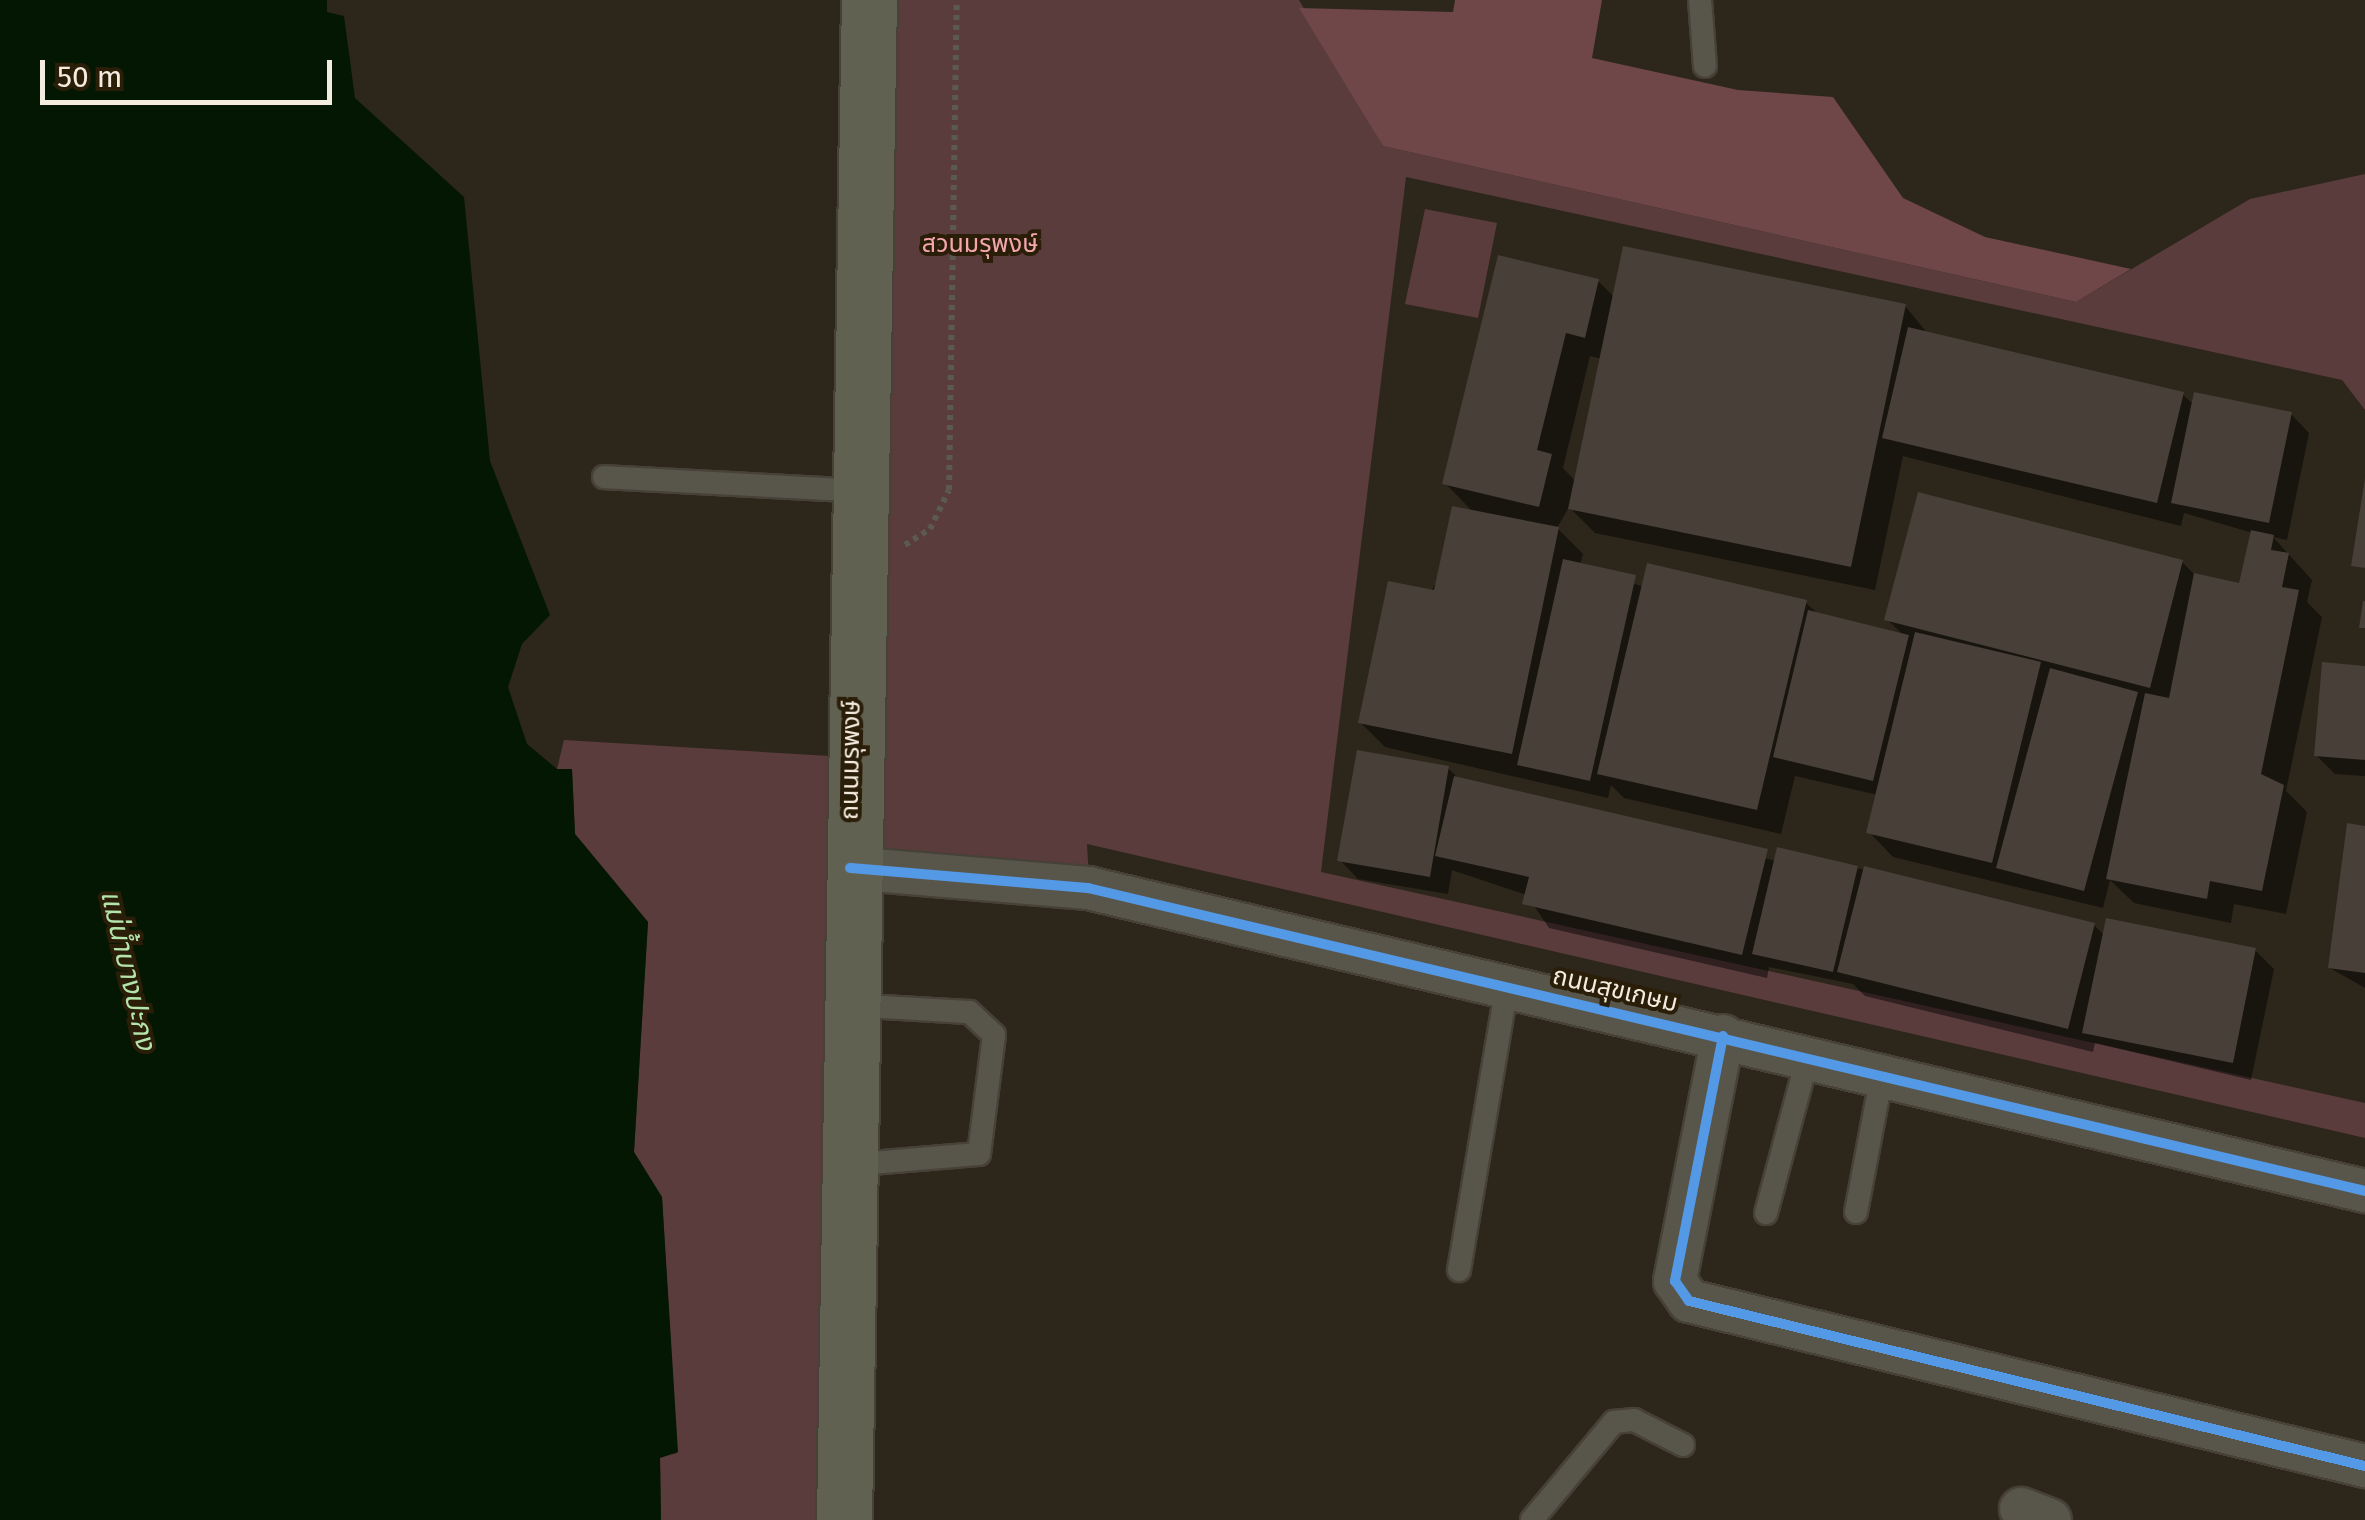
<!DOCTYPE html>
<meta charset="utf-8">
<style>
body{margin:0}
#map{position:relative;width:2365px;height:1520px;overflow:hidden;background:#2d261b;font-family:"Fira Sans","Noto Sans Thai",sans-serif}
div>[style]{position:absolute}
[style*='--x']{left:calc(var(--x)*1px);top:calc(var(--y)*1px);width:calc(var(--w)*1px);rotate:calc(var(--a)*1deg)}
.green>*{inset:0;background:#5a3c3d}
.forest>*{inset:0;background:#6f4748}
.water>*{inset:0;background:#041702}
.shadow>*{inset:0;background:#0007}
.building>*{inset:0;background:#473f38}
.path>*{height:6px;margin-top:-3px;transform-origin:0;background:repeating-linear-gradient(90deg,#5c5a4f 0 5px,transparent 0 10px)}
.roads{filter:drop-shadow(2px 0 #474138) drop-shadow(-2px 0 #474138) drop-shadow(0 2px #474138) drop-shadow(0 -2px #474138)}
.service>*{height:22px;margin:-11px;padding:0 11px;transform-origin:11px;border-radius:11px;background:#58564a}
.minor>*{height:42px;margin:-21px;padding:0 21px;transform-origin:21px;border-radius:21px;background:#58564a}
.secondary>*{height:55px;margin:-27.5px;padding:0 27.5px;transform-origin:27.5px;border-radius:27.5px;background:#616151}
.cycleway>*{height:10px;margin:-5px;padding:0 5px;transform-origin:5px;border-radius:5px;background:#5399e6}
span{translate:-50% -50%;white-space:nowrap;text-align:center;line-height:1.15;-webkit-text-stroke:8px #2a1e09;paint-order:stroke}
.park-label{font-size:25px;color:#f4a6ac}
.street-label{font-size:25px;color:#f4ecdf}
.water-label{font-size:28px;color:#b3e4ab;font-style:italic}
.scale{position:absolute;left:40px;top:60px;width:292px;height:45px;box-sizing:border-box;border:5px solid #f4ecdf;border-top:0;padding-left:12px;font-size:30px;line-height:35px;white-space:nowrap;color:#f4ecdf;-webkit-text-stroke:8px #2a1e09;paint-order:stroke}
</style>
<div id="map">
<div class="green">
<i style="clip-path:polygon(871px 0,1299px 0,1383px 146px,2076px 302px,2250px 199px,2365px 174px,2365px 410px,2342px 380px,1406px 177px,1321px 872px,2365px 1103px,2365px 1138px,1087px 844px,1089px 880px,853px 867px,844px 1520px,661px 1520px,660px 1457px,677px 1453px,662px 1197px,634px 1152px,648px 922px,575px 834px,572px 770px,557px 769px,564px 740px,847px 757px)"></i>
<i style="clip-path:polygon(1425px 209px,1497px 223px,1478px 318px,1405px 304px)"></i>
</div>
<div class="forest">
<i style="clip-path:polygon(1455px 0,1602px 0,1592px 58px,1738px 90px,1833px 97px,1903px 198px,1985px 237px,2131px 269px,2076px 302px,1383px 146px,1299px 8px,1453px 12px)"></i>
</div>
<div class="water">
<i style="clip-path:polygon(0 0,327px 0,327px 12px,344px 16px,355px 98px,464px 197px,490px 461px,550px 615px,522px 644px,508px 687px,527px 744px,557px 769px,572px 769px,575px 834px,648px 922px,634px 1152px,662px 1197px,678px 1452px,660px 1458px,661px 1520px,0 1520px)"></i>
</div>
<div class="shadow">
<i style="clip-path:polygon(evenodd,1598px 281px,1615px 298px,1905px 306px,1929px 335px,2182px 394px,2194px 405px,2291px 414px,2309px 433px,2287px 540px,2273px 537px,2312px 580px,2307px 602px,2322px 617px,2286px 791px,2307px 812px,2286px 914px,2234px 904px,2231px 923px,2134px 903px,2110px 880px,2103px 908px,1893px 857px,1869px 832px,1878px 795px,1795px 776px,1781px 834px,1624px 798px,1611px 785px,1608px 798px,1385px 747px,1360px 722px,1474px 513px,1445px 483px,1598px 281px,1590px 356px,1602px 359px,1576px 482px,1563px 468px,1590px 356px,1598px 281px,1903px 456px,2181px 526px,2184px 513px,2253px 533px,2241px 586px,2196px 576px,2182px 562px,1887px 619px,1904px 636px,1819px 615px,1806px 603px,1644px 587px,1580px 565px,1583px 554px,1557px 528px,1569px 507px,1595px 533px,1875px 590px,1903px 456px)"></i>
<i style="clip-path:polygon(2365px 668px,2365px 776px,2335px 774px,2316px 755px)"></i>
<i style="clip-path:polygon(1448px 768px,1460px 780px,1776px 861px,1856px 868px,2094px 925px,2105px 936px,2255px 950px,2274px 969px,2251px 1080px,2095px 1043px,2093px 1052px,1865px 996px,1853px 984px,1769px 967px,1767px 978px,1549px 928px,1527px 895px,1452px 870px,1448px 894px,1358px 879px,1340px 860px)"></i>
<i style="clip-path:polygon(2365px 828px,2365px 988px,2330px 968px)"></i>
</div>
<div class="building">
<i style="clip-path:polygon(1623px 246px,1906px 304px,1851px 567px,1568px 509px)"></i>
<i style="clip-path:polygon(1498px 255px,1599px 279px,1585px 338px,1566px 333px,1537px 450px,1552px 454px,1539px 507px,1442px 484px)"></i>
<i style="clip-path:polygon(1908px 327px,2184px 392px,2157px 503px,1882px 438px)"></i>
<i style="clip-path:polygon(2194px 392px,2292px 412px,2269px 523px,2171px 503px)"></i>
<i style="clip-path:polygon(2365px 478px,2365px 568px,2351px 566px)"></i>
<i style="clip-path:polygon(1918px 492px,2183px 560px,2150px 688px,1884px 620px)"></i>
<i style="clip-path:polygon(1452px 506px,1559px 527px,1512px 754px,1358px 723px,1388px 581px,1434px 590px)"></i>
<i style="clip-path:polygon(2251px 530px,2274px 535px,2271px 550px,2289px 553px,2282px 587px,2299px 590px,2261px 774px,2284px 785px,2262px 891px,2210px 881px,2207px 899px,2106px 879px,2145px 693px,2169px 698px,2194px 573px,2239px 583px)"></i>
<i style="clip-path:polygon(1563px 559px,1636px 575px,1590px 781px,1517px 765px)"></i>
<i style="clip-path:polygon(1647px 563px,1807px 600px,1757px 810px,1597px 774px)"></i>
<i style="clip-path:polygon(2363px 601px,2365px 601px,2365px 628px,2359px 628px)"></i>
<i style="clip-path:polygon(1808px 610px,1909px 635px,1873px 781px,1773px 757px)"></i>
<i style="clip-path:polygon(1915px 632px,2041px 662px,1992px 863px,1866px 833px)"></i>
<i style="clip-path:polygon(2322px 662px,2365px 666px,2365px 760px,2314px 756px)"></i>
<i style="clip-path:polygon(2050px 668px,2138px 692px,2084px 891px,1996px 868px)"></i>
<i style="clip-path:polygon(1357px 750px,1449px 766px,1430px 877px,1337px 861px)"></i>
<i style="clip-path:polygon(1454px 776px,1768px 849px,1742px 955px,1522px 904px,1529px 877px,1435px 856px)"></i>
<i style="clip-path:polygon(2347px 823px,2365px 826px,2365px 973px,2328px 968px)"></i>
<i style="clip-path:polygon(1777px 847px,1858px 866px,1833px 972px,1752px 954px)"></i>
<i style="clip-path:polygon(1864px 866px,2095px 923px,2068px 1029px,1837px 972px)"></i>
<i style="clip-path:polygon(2106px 918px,2256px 948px,2233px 1063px,2082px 1033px)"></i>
</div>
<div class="path">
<i style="--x:905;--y:545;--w:30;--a:-33"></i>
<i style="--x:930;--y:529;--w:43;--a:-64"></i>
<i style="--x:949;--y:490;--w:490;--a:-89.1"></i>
</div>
<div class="roads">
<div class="service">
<i style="--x:1700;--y:0;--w:66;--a:85.7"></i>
<i style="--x:604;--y:477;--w:255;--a:3.1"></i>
<i style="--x:847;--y:1165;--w:132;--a:-4.8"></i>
<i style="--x:979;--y:1154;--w:120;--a:-82.8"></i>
<i style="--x:994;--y:1035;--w:34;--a:-137"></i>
<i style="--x:969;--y:1012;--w:117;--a:-176.6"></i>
<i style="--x:1856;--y:1212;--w:139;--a:-79.3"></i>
<i style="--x:1766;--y:1213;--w:163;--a:-75"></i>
<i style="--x:1459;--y:1270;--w:289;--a:-80.4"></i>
<i style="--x:1532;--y:1520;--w:128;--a:-50.1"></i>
<i style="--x:1614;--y:1422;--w:20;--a:-6"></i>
<i style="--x:1634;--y:1420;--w:55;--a:27"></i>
</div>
<div class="minor">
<i style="--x:850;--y:868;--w:239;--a:4.8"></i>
<i style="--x:1088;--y:888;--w:1312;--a:13.35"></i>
<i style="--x:1723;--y:1036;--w:250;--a:101.1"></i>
<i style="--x:1675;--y:1281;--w:24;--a:55"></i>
<i style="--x:1689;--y:1301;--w:696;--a:13.72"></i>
<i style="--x:2021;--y:1509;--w:31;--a:21"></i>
</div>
<div class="secondary">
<i style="--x:844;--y:1520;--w:1520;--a:-89.06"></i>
</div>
</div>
<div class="cycleway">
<i style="--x:850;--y:868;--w:239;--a:4.8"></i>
<i style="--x:1088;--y:888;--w:1312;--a:13.35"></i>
<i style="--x:1723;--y:1036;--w:250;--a:101.1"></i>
<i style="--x:1675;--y:1281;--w:24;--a:55"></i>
<i style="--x:1689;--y:1301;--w:696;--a:13.72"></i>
</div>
<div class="park-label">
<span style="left:980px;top:244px">สวนมรุพงษ์</span>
</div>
<div class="street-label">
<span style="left:851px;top:760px;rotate:-89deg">ถนนมรุพงษ์</span>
<span style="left:1615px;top:990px;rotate:13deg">ถนนสุขเกษม</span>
</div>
<div class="water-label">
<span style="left:128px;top:970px;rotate:77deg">แม่น้ำบางปะกง</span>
</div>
<div class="scale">50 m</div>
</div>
